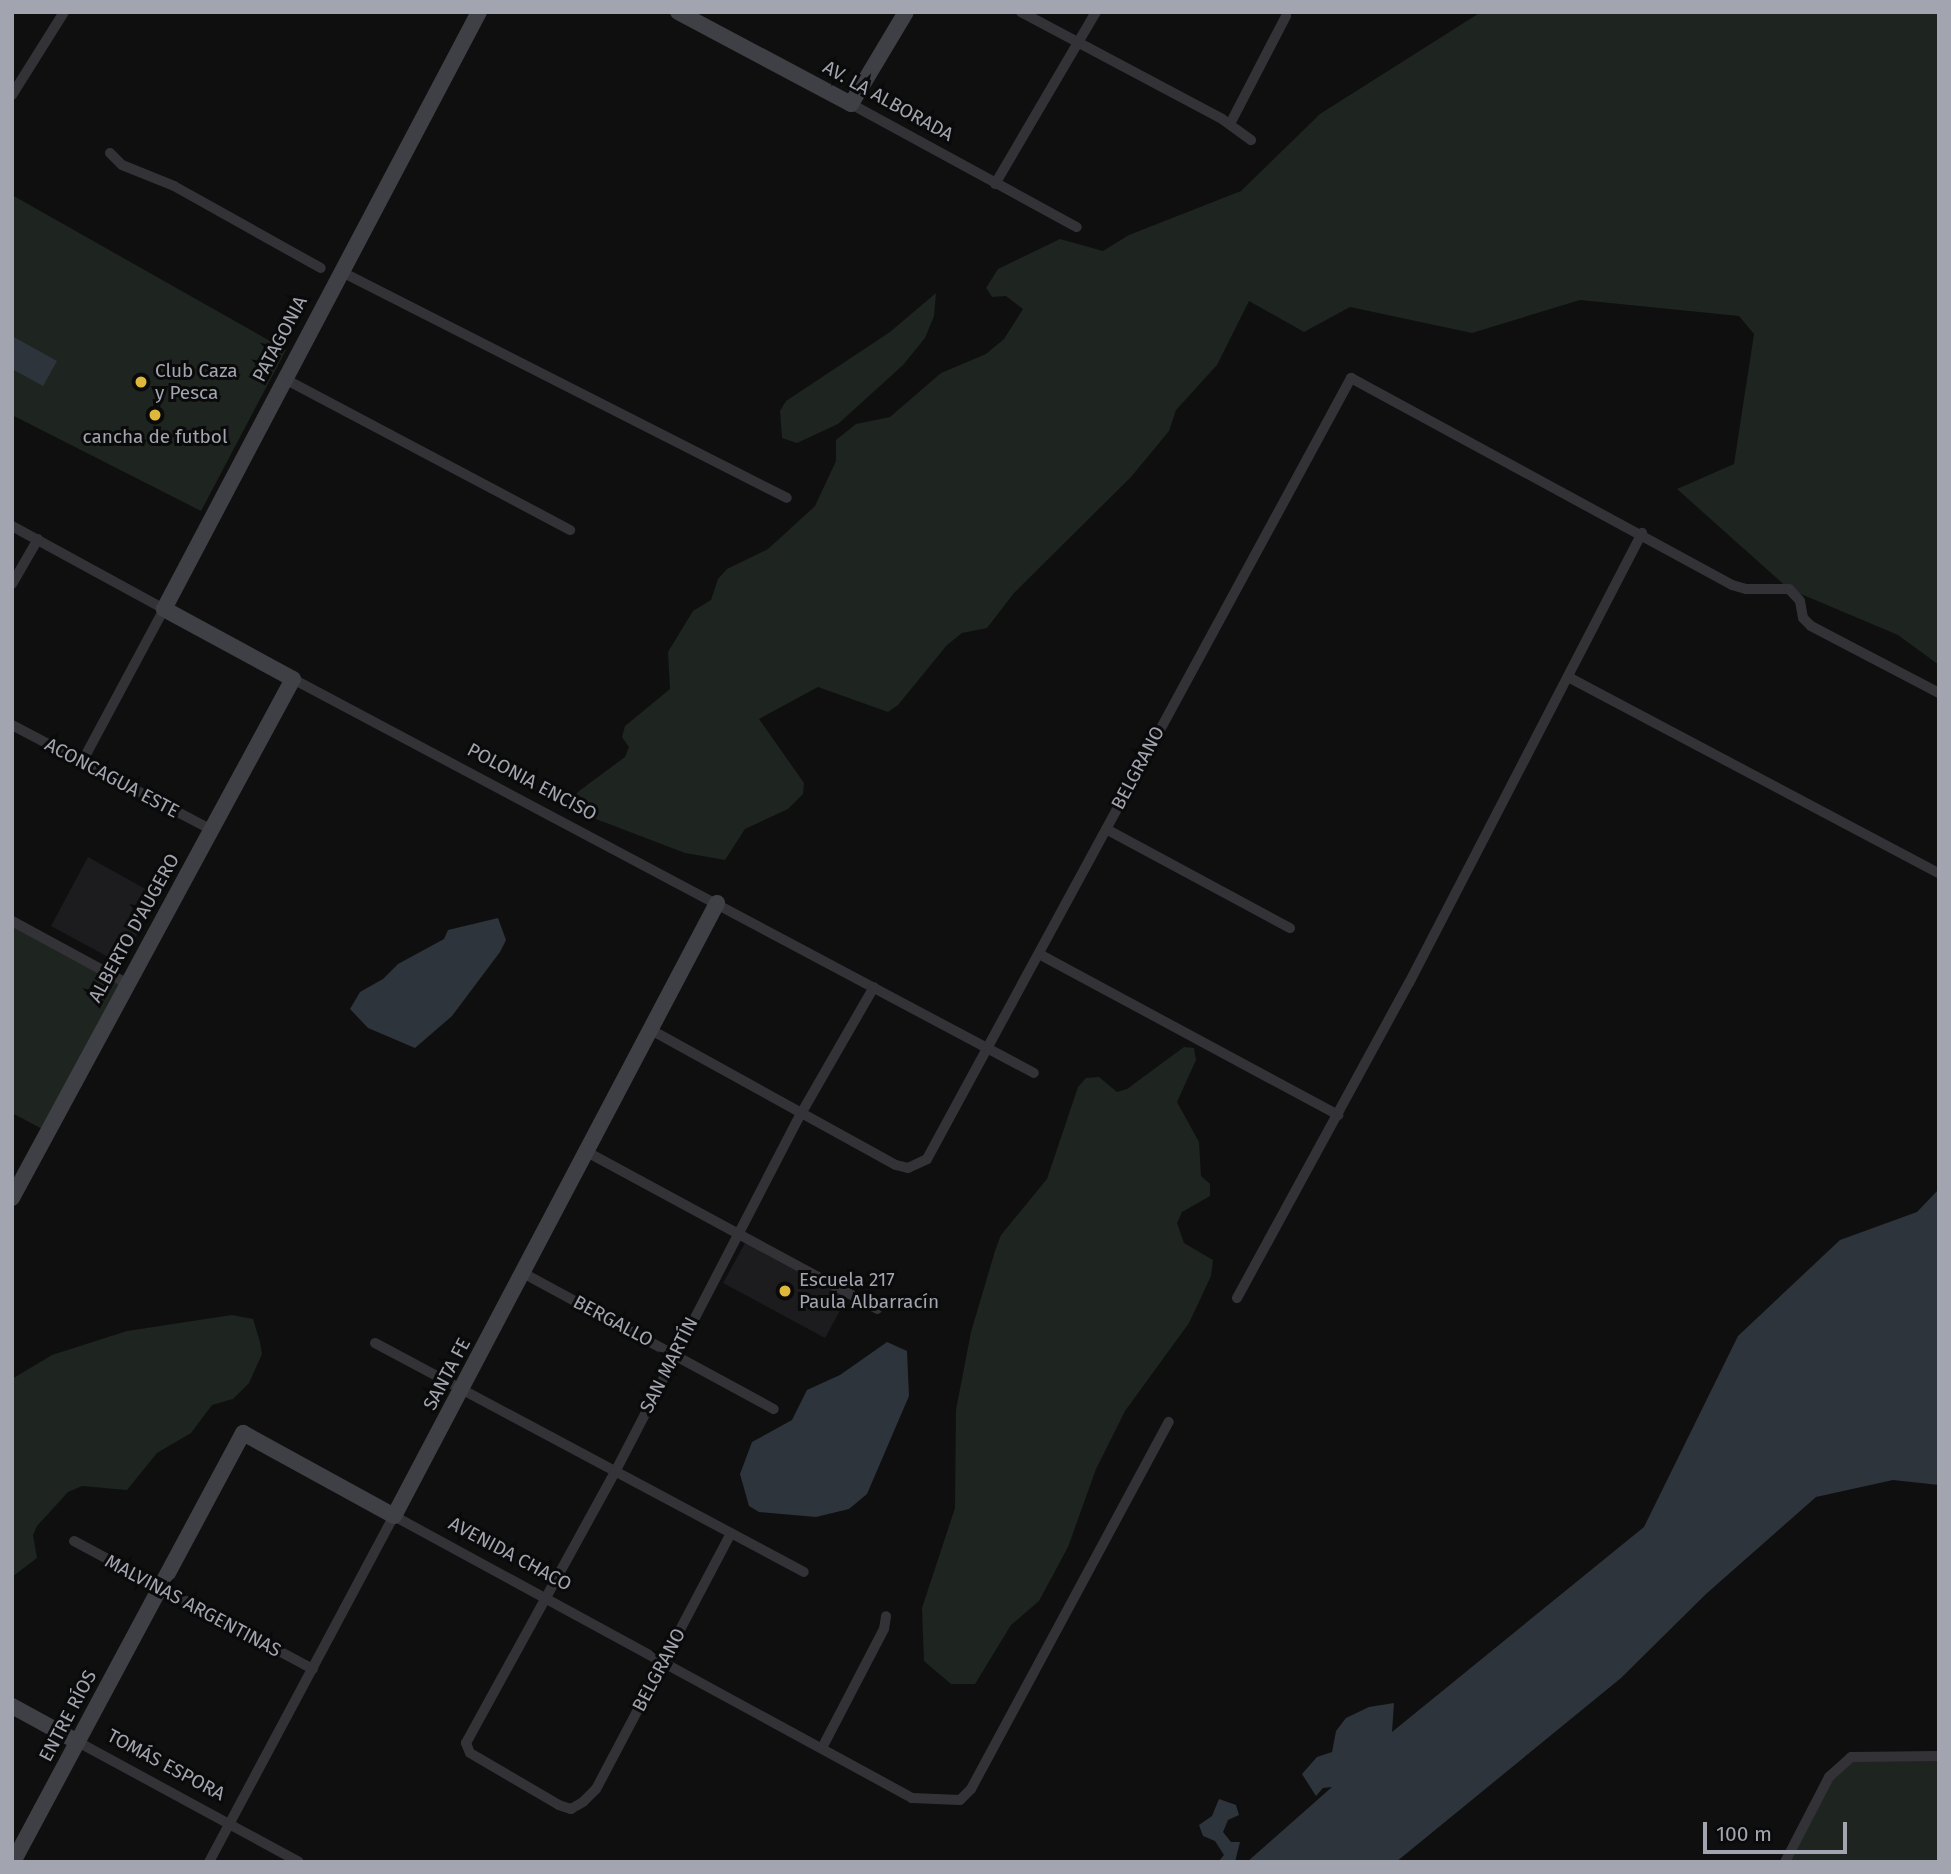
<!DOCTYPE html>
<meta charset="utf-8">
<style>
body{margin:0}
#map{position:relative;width:1951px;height:1874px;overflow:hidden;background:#0f0f10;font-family:"Fira Sans",sans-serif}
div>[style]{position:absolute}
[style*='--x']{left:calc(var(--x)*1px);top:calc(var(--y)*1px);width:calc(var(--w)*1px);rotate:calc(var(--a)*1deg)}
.built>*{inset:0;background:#1c1b1d}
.green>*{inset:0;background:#1e241f}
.water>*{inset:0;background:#2e343b}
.minor>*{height:10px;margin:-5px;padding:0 5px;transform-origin:5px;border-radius:5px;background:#333337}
.secondary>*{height:16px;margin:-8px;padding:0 8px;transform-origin:8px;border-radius:8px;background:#3f4045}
.dots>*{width:19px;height:19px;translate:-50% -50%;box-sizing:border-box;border:4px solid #0a0a0b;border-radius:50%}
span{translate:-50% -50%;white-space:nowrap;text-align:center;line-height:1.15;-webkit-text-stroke:6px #0a0a0b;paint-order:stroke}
.street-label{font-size:19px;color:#a2a5b0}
.poi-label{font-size:19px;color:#a2a5b0}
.left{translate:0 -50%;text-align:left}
.frame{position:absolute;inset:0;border:14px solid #a2a5b0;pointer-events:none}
.scale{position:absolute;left:1703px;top:1822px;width:144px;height:32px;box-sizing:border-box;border:4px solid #a2a5b0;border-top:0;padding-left:9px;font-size:21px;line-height:24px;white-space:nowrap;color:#a2a5b0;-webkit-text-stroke:5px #0a0a0b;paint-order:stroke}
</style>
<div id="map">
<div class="built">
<i style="clip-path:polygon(88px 857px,158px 896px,121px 964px,51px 926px)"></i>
<i style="clip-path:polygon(745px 1243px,847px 1298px,825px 1338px,723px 1283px)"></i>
</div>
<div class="green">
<i style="clip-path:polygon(1481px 12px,1939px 12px,1939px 665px,1898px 635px,1789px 589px,1677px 489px,1734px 464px,1754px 334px,1739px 316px,1580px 300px,1472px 333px,1350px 307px,1304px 332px,1249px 301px,1217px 365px,1176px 410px,1169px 431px,1131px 477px,1014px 593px,987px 628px,962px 633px,947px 645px,898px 705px,888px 712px,818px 687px,759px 719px,804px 783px,803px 794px,788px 809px,745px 829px,725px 860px,685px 853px,575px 811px,572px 799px,579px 791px,625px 757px,629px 747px,622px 737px,625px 726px,670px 689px,668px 652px,693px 611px,711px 600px,718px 579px,727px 569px,768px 549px,815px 506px,836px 461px,836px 440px,856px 424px,890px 417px,941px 373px,986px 354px,1004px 339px,1023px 309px,1006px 296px,992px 297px,986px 288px,998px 269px,1060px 239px,1103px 251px,1129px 235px,1241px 191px,1320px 114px)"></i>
<i style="clip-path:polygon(12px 195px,286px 350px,201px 511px,12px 415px)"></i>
<i style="clip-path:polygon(936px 293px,934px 316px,925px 338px,903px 365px,838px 424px,797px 443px,782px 438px,780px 411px,786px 401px,890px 332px)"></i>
<i style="clip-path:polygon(12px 921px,128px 984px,48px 1132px,12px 1113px)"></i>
<i style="clip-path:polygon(1184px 1047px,1194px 1048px,1196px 1060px,1177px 1102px,1199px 1142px,1201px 1176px,1210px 1184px,1210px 1196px,1182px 1212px,1177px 1223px,1184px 1243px,1213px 1260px,1211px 1276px,1189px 1323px,1125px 1411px,1096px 1469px,1068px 1547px,1039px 1601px,1011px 1625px,975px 1684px,951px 1684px,924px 1661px,922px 1608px,955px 1508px,956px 1410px,971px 1332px,995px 1251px,1001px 1235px,1047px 1179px,1078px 1087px,1086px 1078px,1099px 1077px,1117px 1092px,1127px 1089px)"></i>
<i style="clip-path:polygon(232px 1315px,253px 1319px,260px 1342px,262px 1354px,249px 1383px,233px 1399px,212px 1405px,191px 1433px,157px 1453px,127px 1490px,82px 1486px,68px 1492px,37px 1526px,33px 1535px,37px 1558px,12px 1577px,12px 1379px,52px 1355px,127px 1331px)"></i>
<i style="clip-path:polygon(1939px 1753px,1939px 1862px,1785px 1862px,1829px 1777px,1851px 1757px)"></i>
</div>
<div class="water">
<i style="clip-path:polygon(12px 336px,57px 361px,43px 386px,12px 369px)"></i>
<i style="clip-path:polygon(498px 918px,506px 940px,500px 952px,452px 1016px,415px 1048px,368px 1028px,350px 1009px,360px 992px,383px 979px,398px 964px,444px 939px,448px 930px)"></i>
<i style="clip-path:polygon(1939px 1189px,1939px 1485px,1893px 1480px,1816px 1497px,1706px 1594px,1621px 1678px,1396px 1862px,1247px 1862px,1332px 1787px,1323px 1788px,1316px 1796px,1302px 1774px,1317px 1757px,1332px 1752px,1336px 1731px,1346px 1718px,1369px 1707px,1394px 1703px,1392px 1732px,1644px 1527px,1738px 1336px,1840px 1240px,1917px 1212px)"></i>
<i style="clip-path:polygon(887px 1342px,907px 1351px,909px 1396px,867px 1494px,849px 1509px,816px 1517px,759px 1512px,749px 1506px,740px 1474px,752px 1442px,792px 1420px,807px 1390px,840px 1375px)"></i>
<i style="clip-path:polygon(1219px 1799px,1236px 1805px,1239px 1815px,1228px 1820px,1223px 1832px,1231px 1842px,1240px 1842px,1235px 1862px,1218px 1862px,1224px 1855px,1215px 1841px,1203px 1836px,1199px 1825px,1212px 1816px)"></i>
</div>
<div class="minor">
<i style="--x:1021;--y:12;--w:228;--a:28"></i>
<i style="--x:1222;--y:119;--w:36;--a:36"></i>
<i style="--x:12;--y:95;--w:98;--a:-57.9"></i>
<i style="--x:851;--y:104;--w:257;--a:28.6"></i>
<i style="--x:1230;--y:124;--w:122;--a:-62.6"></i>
<i style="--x:110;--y:153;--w:17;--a:45"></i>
<i style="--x:122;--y:165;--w:56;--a:22"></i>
<i style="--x:174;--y:186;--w:168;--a:29.2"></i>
<i style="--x:995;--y:184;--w:199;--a:-59.6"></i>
<i style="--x:340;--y:271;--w:501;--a:26.92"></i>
<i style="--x:283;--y:378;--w:325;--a:27.9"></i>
<i style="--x:12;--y:526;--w:173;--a:28.6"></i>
<i style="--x:164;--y:609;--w:174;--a:118.2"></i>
<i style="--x:12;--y:584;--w:52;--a:-60"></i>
<i style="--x:1570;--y:678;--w:417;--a:27.9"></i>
<i style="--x:293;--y:679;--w:839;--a:28"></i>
<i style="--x:12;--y:725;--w:226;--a:27.7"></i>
<i style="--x:1106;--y:829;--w:209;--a:28.3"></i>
<i style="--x:12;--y:921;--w:132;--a:28.5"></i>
<i style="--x:1039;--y:954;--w:340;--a:28.3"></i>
<i style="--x:653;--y:1031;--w:277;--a:28.9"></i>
<i style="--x:896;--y:1165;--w:12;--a:14"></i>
<i style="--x:908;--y:1168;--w:21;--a:-25"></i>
<i style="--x:927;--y:1159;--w:889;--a:-61.5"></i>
<i style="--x:1351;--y:378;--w:434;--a:28.5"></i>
<i style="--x:1732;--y:585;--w:15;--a:16"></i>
<i style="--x:1746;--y:589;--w:43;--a:0"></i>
<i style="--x:1789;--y:589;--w:16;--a:47"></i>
<i style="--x:1800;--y:601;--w:17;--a:80"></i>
<i style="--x:1803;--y:618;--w:11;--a:45"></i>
<i style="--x:1811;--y:626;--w:144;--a:27.6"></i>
<i style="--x:587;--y:1152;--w:330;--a:28.4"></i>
<i style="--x:525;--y:1274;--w:283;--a:28.5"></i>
<i style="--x:1237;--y:1298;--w:359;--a:-61.4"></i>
<i style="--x:1409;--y:983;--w:507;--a:-62.63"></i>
<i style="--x:375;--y:1343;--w:486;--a:28.1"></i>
<i style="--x:730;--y:1535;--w:287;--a:117.8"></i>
<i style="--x:596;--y:1789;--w:18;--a:135"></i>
<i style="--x:583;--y:1802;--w:14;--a:150"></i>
<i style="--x:571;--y:1809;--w:13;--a:-162"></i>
<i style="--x:559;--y:1805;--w:103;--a:-149.7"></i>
<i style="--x:470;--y:1753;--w:11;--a:-112"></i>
<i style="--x:466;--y:1743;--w:307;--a:-61.2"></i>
<i style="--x:614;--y:1474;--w:408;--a:-62.6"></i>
<i style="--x:802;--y:1112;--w:144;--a:-60.1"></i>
<i style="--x:74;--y:1541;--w:271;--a:28.2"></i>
<i style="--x:78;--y:1742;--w:251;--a:28.5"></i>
<i style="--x:822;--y:1748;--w:134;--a:-62.5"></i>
<i style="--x:884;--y:1629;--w:13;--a:-81"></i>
<i style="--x:209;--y:1862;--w:392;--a:-61.9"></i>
<i style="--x:394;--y:1516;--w:590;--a:28.56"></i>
<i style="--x:912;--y:1798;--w:48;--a:2.4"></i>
<i style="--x:960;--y:1800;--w:16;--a:-45"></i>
<i style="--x:971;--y:1789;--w:417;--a:-61.7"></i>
<i style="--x:1785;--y:1862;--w:96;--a:-62.6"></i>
<i style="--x:1829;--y:1777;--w:30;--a:-42"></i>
<i style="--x:1851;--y:1757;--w:88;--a:-0.7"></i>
</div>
<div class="secondary">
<i style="--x:678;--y:12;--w:196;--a:28"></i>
<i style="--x:851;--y:104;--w:107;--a:-59.1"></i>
<i style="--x:12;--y:1198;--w:590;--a:-61.57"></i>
<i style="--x:293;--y:679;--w:147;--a:-151.5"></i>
<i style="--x:164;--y:609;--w:675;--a:-62.18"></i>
<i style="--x:12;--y:1706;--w:75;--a:28.6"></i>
<i style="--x:13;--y:1862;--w:487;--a:-61.8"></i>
<i style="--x:243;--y:1433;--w:172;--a:28.8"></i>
<i style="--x:394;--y:1516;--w:693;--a:-62.21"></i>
</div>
<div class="dots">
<i style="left:141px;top:382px;background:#deb83a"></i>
<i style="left:155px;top:415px;background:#deb83a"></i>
<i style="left:785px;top:1291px;background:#deb83a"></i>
</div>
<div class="street-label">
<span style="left:888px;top:101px;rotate:29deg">AV. LA ALBORADA</span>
<span style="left:280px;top:339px;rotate:-62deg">PATAGONIA</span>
<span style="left:1138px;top:768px;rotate:-62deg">BELGRANO</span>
<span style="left:112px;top:778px;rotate:28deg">ACONCAGUA ESTE</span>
<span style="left:532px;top:782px;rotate:28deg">POLONIA ENCISO</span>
<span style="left:134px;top:928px;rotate:-61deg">ALBERTO D'AUGERO</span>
<span style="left:613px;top:1321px;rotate:28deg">BERGALLO</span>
<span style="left:669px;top:1365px;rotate:-63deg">SAN MARTÍN</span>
<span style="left:447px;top:1374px;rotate:-62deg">SANTA FE</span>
<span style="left:510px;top:1554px;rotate:28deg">AVENIDA CHACO</span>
<span style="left:193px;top:1606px;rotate:28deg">MALVINAS ARGENTINAS</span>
<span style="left:659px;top:1670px;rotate:-62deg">BELGRANO</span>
<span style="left:68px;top:1716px;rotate:-62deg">ENTRE RÍOS</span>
<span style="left:166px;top:1765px;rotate:28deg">TOMÁS ESPORA</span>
</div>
<div class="poi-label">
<span class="left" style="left:155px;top:382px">Club Caza<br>y Pesca</span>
<span style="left:155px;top:437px">cancha de futbol</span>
<span class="left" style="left:799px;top:1291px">Escuela 217<br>Paula Albarracín</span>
</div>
<div class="frame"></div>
<div class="scale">100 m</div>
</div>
